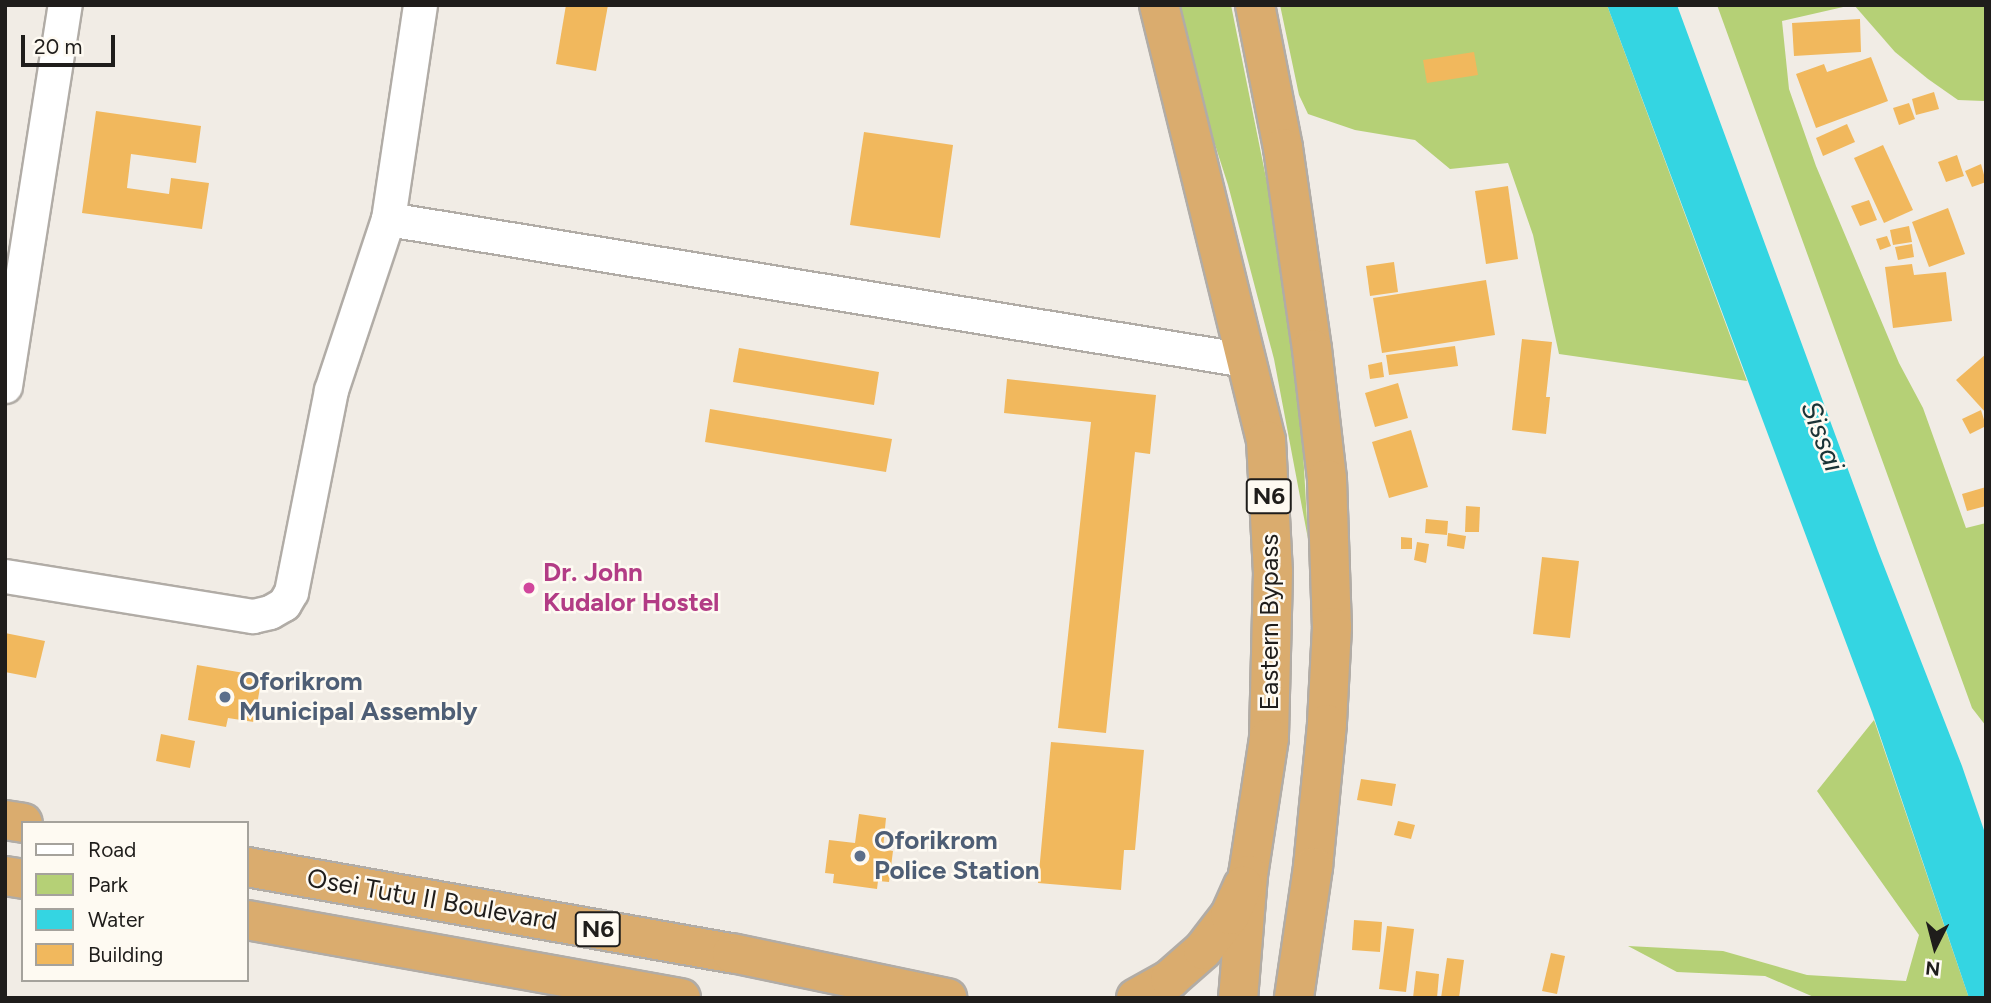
<!DOCTYPE html>
<style>
body{margin:0}
#map{position:relative;width:1991px;height:1003px;overflow:hidden;background:#f1ece5;font-family:Figtree,sans-serif}
div>[style]{position:absolute}
[style*='--x']{left:calc(var(--x)*1px);top:calc(var(--y)*1px);width:calc(var(--w)*1px);rotate:calc(var(--a)*1deg)}
.green>*{inset:0;background:#b5d076}
.water>*{inset:0;background:#34d5e2}
.building>*{inset:0;background:#f1b85d}
.roads{filter:drop-shadow(2px 0 #b1aca6) drop-shadow(-2px 0 #b1aca6) drop-shadow(0 2px #b1aca6) drop-shadow(0 -2px #b1aca6)}
.street>*{height:33px;margin:-16.5px;padding:0 16.5px;transform-origin:16.5px;border-radius:16.5px;background:#fff}
.highway>*{height:38px;margin:-19px;padding:0 19px;transform-origin:19px;border-radius:19px;background:#daac6e}
.dots>*{width:19px;height:19px;translate:-50% -50%;box-sizing:border-box;border:4px solid #fefaf2;border-radius:50%}
span{translate:-50% -50%;white-space:nowrap;text-align:center;line-height:1.15;-webkit-text-stroke:5px #fefaf2;paint-order:stroke}
.shield-label span{padding:2px 5px;background:#fefaf2;border:2px solid;border-radius:5px;-webkit-text-stroke-width:0}
.shield-label{font-size:24px;color:#1f1d1b;font-weight:700}
.hotel-label{font-size:26px;color:#b23c85;font-weight:700}
.left{translate:0 -50%;text-align:left}
.street-label{font-size:26px;color:#1f1d1b}
.service-label{font-size:26px;color:#4e5e75;font-weight:700}
.water-label{font-size:28px;color:#1a3336;font-style:italic}
.frame{position:absolute;inset:0;border:7px solid #1f1d1b;pointer-events:none}
.legend{position:absolute;left:21px;top:821px;width:228px;height:161px;box-sizing:border-box;background:#fefaf2;border:2px solid #a5a29c;margin:0;padding:9px 12px;list-style:none;font-size:21px;color:#1f1d1b}
.legend li{display:flex;align-items:center;gap:14px;height:35px}
.legend b{width:35px;border:2px solid #a5a29c}
.north{position:absolute;left:1900px;top:912px;width:70px;height:70px;-webkit-text-stroke:5px #fefaf2;paint-order:stroke;rotate:186deg;font-size:19px;font-weight:700;line-height:28px;text-align:center;color:#1f1d1b}
.north::after{content:'';display:block;margin:auto;width:24px;height:32px;background:#1f1d1b;clip-path:polygon(50% 0,100% 100%,50% 72%,0 100%)}
.scale{position:absolute;left:21px;top:35px;width:94px;height:32px;box-sizing:border-box;border:4px solid #1f1d1b;border-top:0;padding-left:9px;font-size:21px;line-height:24px;white-space:nowrap;color:#1f1d1b;-webkit-text-stroke:5px #fefaf2;paint-order:stroke}
</style>
<div id="map">
<div class="green">
<i style="clip-path:polygon(1170px 5px,1231px 5px,1296px 326px,1308px 539px,1274px 359px,1228px 185px)"></i>
<i style="clip-path:polygon(1280px 5px,1607px 5px,1747px 381px,1559px 354px,1533px 235px,1508px 163px,1450px 169px,1415px 140px,1355px 130px,1308px 114px,1299px 95px)"></i>
<i style="clip-path:polygon(1717px 5px,1852px 5px,1782px 21px,1789px 89px,1816px 166px,1899px 363px,1923px 408px,1966px 528px,1986px 523px,1986px 726px,1972px 708px)"></i>
<i style="clip-path:polygon(1854px 5px,1986px 5px,1984px 101px,1958px 100px,1928px 79px,1895px 52px)"></i>
<i style="clip-path:polygon(1874px 720px,1969px 998px,1816px 998px,1765px 976px,1677px 972px,1628px 946px,1723px 951px,1807px 975px,1906px 981px,1919px 935px,1817px 791px)"></i>
</div>
<div class="water">
<i style="clip-path:polygon(1607px 5px,1677px 5px,1878px 551px,1962px 766px,1986px 836px,1986px 998px,1969px 998px,1872px 712px)"></i>
</div>
<div class="building">
<i style="clip-path:polygon(566px 5px,608px 5px,596px 71px,556px 64px)"></i>
<i style="clip-path:polygon(1860px 19px,1861px 52px,1794px 56px,1792px 23px)"></i>
<i style="clip-path:polygon(1474px 52px,1478px 75px,1427px 83px,1423px 60px)"></i>
<i style="clip-path:polygon(1871px 57px,1888px 101px,1816px 128px,1796px 74px,1824px 64px,1827px 72px)"></i>
<i style="clip-path:polygon(1934px 92px,1939px 109px,1916px 115px,1912px 99px)"></i>
<i style="clip-path:polygon(1909px 103px,1915px 119px,1899px 125px,1893px 108px)"></i>
<i style="clip-path:polygon(96px 111px,201px 126px,196px 163px,131px 154px,127px 188px,169px 194px,171px 178px,209px 183px,202px 229px,82px 213px)"></i>
<i style="clip-path:polygon(1847px 124px,1855px 142px,1823px 156px,1816px 138px)"></i>
<i style="clip-path:polygon(864px 132px,953px 145px,940px 238px,850px 225px)"></i>
<i style="clip-path:polygon(1883px 145px,1913px 210px,1884px 223px,1854px 158px)"></i>
<i style="clip-path:polygon(1957px 155px,1964px 176px,1946px 182px,1938px 162px)"></i>
<i style="clip-path:polygon(1981px 164px,1986px 182px,1972px 187px,1965px 171px)"></i>
<i style="clip-path:polygon(1508px 186px,1518px 259px,1486px 264px,1475px 191px)"></i>
<i style="clip-path:polygon(1869px 200px,1877px 220px,1860px 226px,1851px 206px)"></i>
<i style="clip-path:polygon(1948px 208px,1965px 254px,1929px 267px,1912px 222px)"></i>
<i style="clip-path:polygon(1909px 226px,1912px 242px,1893px 245px,1890px 230px)"></i>
<i style="clip-path:polygon(1887px 236px,1891px 246px,1880px 250px,1876px 239px)"></i>
<i style="clip-path:polygon(1912px 244px,1914px 257px,1898px 260px,1895px 247px)"></i>
<i style="clip-path:polygon(1394px 262px,1398px 292px,1370px 296px,1366px 266px)"></i>
<i style="clip-path:polygon(1912px 264px,1914px 275px,1946px 272px,1952px 321px,1893px 328px,1885px 267px)"></i>
<i style="clip-path:polygon(1486px 280px,1495px 335px,1382px 353px,1373px 298px)"></i>
<i style="clip-path:polygon(1522px 339px,1552px 342px,1546px 397px,1550px 397px,1546px 434px,1512px 430px)"></i>
<i style="clip-path:polygon(1455px 346px,1458px 366px,1389px 375px,1386px 355px)"></i>
<i style="clip-path:polygon(739px 348px,879px 372px,874px 405px,733px 382px)"></i>
<i style="clip-path:polygon(1986px 354px,1986px 413px,1956px 380px)"></i>
<i style="clip-path:polygon(1382px 362px,1384px 377px,1370px 379px,1368px 365px)"></i>
<i style="clip-path:polygon(1007px 379px,1156px 395px,1150px 454px,1135px 452px,1106px 733px,1058px 728px,1091px 422px,1004px 413px)"></i>
<i style="clip-path:polygon(1398px 383px,1408px 418px,1375px 427px,1365px 393px)"></i>
<i style="clip-path:polygon(710px 409px,892px 439px,886px 472px,705px 442px)"></i>
<i style="clip-path:polygon(1981px 410px,1986px 426px,1970px 434px,1962px 419px)"></i>
<i style="clip-path:polygon(1411px 430px,1428px 487px,1389px 498px,1372px 442px)"></i>
<i style="clip-path:polygon(1986px 487px,1986px 506px,1967px 511px,1962px 494px)"></i>
<i style="clip-path:polygon(1466px 506px,1480px 507px,1479px 532px,1465px 532px)"></i>
<i style="clip-path:polygon(1426px 519px,1448px 521px,1447px 535px,1425px 533px)"></i>
<i style="clip-path:polygon(1448px 533px,1466px 536px,1464px 549px,1447px 546px)"></i>
<i style="clip-path:polygon(1401px 537px,1412px 538px,1412px 549px,1401px 549px)"></i>
<i style="clip-path:polygon(1417px 542px,1429px 544px,1426px 563px,1414px 560px)"></i>
<i style="clip-path:polygon(1542px 557px,1579px 561px,1570px 638px,1533px 634px)"></i>
<i style="clip-path:polygon(5px 633px,45px 641px,36px 678px,5px 672px)"></i>
<i style="clip-path:polygon(197px 665px,262px 676px,254px 722px,228px 718px,226px 727px,188px 720px)"></i>
<i style="clip-path:polygon(161px 734px,195px 741px,190px 768px,156px 761px)"></i>
<i style="clip-path:polygon(1051px 742px,1144px 750px,1135px 850px,1124px 850px,1121px 890px,1038px 883px)"></i>
<i style="clip-path:polygon(1361px 779px,1396px 784px,1392px 806px,1357px 800px)"></i>
<i style="clip-path:polygon(859px 814px,886px 818px,883px 849px,893px 851px,889px 882px,878px 881px,877px 889px,833px 883px,834px 874px,825px 873px,829px 840px,855px 843px)"></i>
<i style="clip-path:polygon(1398px 821px,1415px 825px,1411px 839px,1394px 835px)"></i>
<i style="clip-path:polygon(1354px 920px,1382px 922px,1380px 952px,1352px 950px)"></i>
<i style="clip-path:polygon(1387px 926px,1414px 929px,1406px 992px,1379px 989px)"></i>
<i style="clip-path:polygon(1551px 953px,1565px 956px,1557px 994px,1542px 991px)"></i>
<i style="clip-path:polygon(1447px 958px,1464px 960px,1459px 998px,1441px 998px)"></i>
<i style="clip-path:polygon(1416px 971px,1439px 974px,1437px 998px,1413px 998px)"></i>
</div>
<div class="roads">
<div class="street">
<i style="--x:388;--y:219;--w:869;--a:9.34"></i>
<i style="--x:5;--y:386;--w:386;--a:-81.1"></i>
<i style="--x:5;--y:576;--w:251;--a:9.2"></i>
<i style="--x:253;--y:616;--w:17;--a:-13"></i>
<i style="--x:270;--y:612;--w:16;--a:-30"></i>
<i style="--x:284;--y:604;--w:14;--a:-60"></i>
<i style="--x:291;--y:592;--w:206;--a:-78.8"></i>
<i style="--x:331;--y:390;--w:180;--a:-71.6"></i>
<i style="--x:388;--y:219;--w:216;--a:-81.5"></i>
</div>
<div class="highway">
<i style="--x:1159;--y:5;--w:448;--a:76.2"></i>
<i style="--x:1266;--y:440;--w:132;--a:87"></i>
<i style="--x:1273;--y:572;--w:166;--a:91.4"></i>
<i style="--x:1269;--y:738;--w:139;--a:98.7"></i>
<i style="--x:1248;--y:875;--w:123;--a:94.6"></i>
<i style="--x:1255;--y:5;--w:146;--a:78.9"></i>
<i style="--x:1283;--y:148;--w:203;--a:81.8"></i>
<i style="--x:1312;--y:349;--w:131;--a:83.4"></i>
<i style="--x:1327;--y:479;--w:148;--a:88.1"></i>
<i style="--x:1332;--y:627;--w:97;--a:93"></i>
<i style="--x:1327;--y:724;--w:144;--a:95.6"></i>
<i style="--x:1313;--y:867;--w:132;--a:98.3"></i>
<i style="--x:5;--y:820;--w:18;--a:9"></i>
<i style="--x:247;--y:867;--w:493;--a:10.1"></i>
<i style="--x:732;--y:953;--w:220;--a:11.8"></i>
<i style="--x:5;--y:876;--w:18;--a:9"></i>
<i style="--x:247;--y:920;--w:441;--a:10.2"></i>
<i style="--x:1136;--y:998;--w:39;--a:-29"></i>
<i style="--x:1170;--y:979;--w:44;--a:-41.3"></i>
<i style="--x:1203;--y:950;--w:44;--a:-52.4"></i>
<i style="--x:1230;--y:915;--w:32;--a:-66"></i>
</div>
</div>
<div class="dots">
<i style="left:529px;top:588px;background:#d1479c"></i>
<i style="left:225px;top:697px;background:#5c6f8a"></i>
<i style="left:860px;top:856px;background:#5c6f8a"></i>
</div>
<div class="shield-label">
<span style="left:1269px;top:496px">N6</span>
<span style="left:598px;top:929px">N6</span>
</div>
<div class="hotel-label">
<span class="left" style="left:543px;top:588px">Dr. John<br>Kudalor Hostel</span>
</div>
<div class="street-label">
<span style="left:1270px;top:622px;rotate:-90deg">Eastern Bypass</span>
<span style="left:432px;top:900px;rotate:10deg">Osei Tutu II Boulevard</span>
</div>
<div class="service-label">
<span class="left" style="left:239px;top:697px">Oforikrom<br>Municipal Assembly</span>
<span class="left" style="left:874px;top:856px">Oforikrom<br>Police Station</span>
</div>
<div class="water-label">
<span style="left:1823px;top:436px;rotate:69deg">Sissai</span>
</div>
<div class="frame"></div>
<ul class="legend">
<li><b style="height:9px;background:#fff"></b>Road</li>
<li><b style="height:19px;background:#b5d076"></b>Park</li>
<li><b style="height:19px;background:#34d5e2"></b>Water</li>
<li><b style="height:19px;background:#f1b85d"></b>Building</li>
</ul>
<div class="north">N</div>
<div class="scale">20 m</div>
</div>
